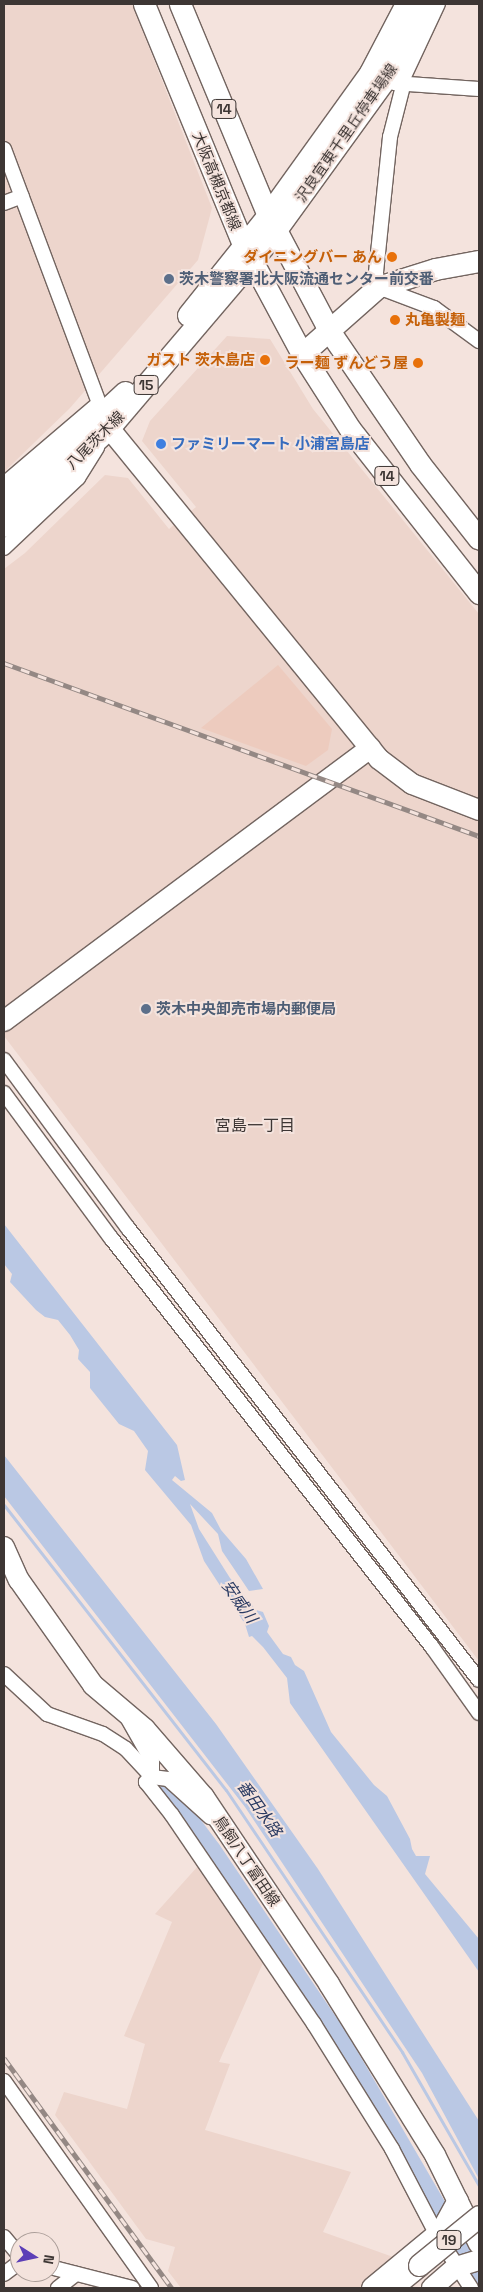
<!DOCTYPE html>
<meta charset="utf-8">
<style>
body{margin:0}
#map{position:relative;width:483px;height:2292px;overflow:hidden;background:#f4e3dd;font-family:"Space Grotesk","Noto Sans JP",sans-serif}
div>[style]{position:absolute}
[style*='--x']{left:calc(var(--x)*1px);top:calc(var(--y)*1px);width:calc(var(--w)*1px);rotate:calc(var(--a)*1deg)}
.built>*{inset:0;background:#edd5cc}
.green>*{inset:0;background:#edcbbe}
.water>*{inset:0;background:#bac8e4}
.stream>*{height:3px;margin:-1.5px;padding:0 1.5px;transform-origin:1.5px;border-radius:1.5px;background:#bac8e4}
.river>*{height:20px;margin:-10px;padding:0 10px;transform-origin:10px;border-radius:10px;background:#bac8e4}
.roads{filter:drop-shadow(1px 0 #736560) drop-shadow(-1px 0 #736560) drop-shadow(0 1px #736560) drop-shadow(0 -1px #736560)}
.street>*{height:14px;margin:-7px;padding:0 7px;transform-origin:7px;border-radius:7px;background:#fff}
.secondary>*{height:20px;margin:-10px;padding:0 10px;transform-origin:10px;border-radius:10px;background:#fff}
.primary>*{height:21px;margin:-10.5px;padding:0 10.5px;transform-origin:10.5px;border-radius:10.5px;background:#fff}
.rail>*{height:5px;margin-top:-2.5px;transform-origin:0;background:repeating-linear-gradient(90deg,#f4e3dd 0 9px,#948884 0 18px);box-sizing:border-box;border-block:1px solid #948884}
.bridges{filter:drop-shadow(1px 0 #736560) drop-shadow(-1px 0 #736560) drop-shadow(0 1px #736560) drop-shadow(0 -1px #736560)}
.primary-bridge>*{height:21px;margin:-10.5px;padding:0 10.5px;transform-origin:10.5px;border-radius:10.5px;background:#fff}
.dots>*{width:14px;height:14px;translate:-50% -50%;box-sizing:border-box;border:2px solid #f4e3dd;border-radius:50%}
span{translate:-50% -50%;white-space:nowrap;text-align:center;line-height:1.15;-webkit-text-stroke:4px #f4e3dd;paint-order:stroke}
.shield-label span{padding:1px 4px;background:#f4e3dd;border:1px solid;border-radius:4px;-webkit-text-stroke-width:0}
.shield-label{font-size:14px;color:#3d3634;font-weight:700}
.street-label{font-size:15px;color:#3d3634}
.food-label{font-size:15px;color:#c56008;font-weight:700}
.right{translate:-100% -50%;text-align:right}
.left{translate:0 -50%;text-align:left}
.service-label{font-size:15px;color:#4e5e75;font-weight:700}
.shop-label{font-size:15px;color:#366cbe;font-weight:700}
.neighbourhood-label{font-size:16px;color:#3d3634}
.water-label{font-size:16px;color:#293a62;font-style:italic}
.frame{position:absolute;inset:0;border:5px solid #3d3634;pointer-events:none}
.north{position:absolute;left:10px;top:2232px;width:50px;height:50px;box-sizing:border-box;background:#f4e3dd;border:1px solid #ab9e99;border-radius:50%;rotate:100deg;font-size:14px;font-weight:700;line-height:20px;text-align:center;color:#3d3634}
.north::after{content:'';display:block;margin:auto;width:18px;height:22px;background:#5c3fb7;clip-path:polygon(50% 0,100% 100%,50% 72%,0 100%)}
</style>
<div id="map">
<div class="built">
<i style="clip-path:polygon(4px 4px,132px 4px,212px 208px,198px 260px,70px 408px,4px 472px)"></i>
<i style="clip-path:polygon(227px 336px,270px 339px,313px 409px,479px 614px,479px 1661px,4px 1036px,4px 569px,25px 553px,105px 475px,128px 478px,169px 529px,196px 507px,142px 441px,150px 421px)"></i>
<i style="clip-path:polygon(198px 1866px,263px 1963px,219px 2062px,230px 2064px,205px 2130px,351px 2172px,323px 2232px,396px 2258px,362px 2288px,181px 2288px,168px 2271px,175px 2247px,146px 2239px,55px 2115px,64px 2092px,127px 2109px,145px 2044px,124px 2036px,172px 1922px,155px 1914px)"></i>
</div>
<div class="green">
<i style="clip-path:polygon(278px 665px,332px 729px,328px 750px,306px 766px,201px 728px)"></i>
</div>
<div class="water">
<i style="clip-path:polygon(4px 1224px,177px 1445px,185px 1480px,181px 1481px,175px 1476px,172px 1480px,212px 1513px,221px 1530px,246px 1559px,263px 1589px,249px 1591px,222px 1551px,218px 1534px,190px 1504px,199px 1529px,230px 1578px,256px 1610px,263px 1612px,269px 1626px,267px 1632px,283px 1654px,291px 1657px,295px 1665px,304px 1671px,331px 1732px,374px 1785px,387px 1796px,410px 1839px,412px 1849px,416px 1856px,430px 1856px,425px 1874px,479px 1939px,479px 1972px,290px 1703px,287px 1678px,263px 1647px,252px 1636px,249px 1637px,245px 1624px,204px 1561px,191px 1525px,145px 1470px,148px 1451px,134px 1431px,119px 1424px,90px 1388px,90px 1372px,78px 1359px,79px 1350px,70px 1335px,58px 1320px,45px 1317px,36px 1310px,10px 1282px,12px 1274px,4px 1264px)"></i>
<i style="clip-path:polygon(4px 1455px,216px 1724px,318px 1869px,479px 2121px,479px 2179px,422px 2073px,245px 1807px,4px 1496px)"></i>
</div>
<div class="stream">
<i style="--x:4;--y:1505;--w:361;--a:52.1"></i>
<i style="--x:226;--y:1790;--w:316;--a:56.1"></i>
<i style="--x:402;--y:2052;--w:155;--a:60.1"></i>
</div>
<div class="river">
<i style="--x:162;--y:1785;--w:81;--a:53"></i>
<i style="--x:211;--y:1850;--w:225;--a:55.9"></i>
<i style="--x:337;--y:2036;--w:282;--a:59.8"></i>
</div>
<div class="roads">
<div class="street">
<i style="--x:394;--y:83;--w:85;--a:4"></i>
<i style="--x:400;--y:85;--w:89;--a:-64.9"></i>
<i style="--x:403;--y:86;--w:53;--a:104.3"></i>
<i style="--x:390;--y:137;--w:137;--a:95.9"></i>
<i style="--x:376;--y:273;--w:14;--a:82"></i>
<i style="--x:378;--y:287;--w:60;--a:20.6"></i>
<i style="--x:434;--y:308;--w:56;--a:36.3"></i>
<i style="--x:4;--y:149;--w:271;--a:69.5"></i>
<i style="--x:99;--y:403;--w:125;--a:139.5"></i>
<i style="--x:4;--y:203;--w:19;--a:-21"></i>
<i style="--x:4;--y:548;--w:102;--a:-43.4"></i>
<i style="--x:78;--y:478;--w:36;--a:-58"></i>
<i style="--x:4;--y:1060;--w:209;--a:53.6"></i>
<i style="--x:128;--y:1228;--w:572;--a:52.17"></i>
<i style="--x:4;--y:1093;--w:180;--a:53.6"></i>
<i style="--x:111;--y:1238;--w:520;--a:51.87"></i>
<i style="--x:432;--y:1647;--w:81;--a:54.5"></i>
<i style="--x:4;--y:1674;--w:59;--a:42.9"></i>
<i style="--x:47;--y:1714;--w:59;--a:19.7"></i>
<i style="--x:103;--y:1734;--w:27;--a:33"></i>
<i style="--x:126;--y:1749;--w:38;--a:47"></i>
<i style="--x:152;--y:1777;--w:16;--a:7"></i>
<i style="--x:168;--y:1779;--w:57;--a:42.1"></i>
<i style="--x:128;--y:1719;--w:48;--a:60.3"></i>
<i style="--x:152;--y:1761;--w:16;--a:90"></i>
<i style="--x:152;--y:1777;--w:8;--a:140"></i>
<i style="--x:146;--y:1782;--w:42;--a:51.8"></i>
<i style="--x:172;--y:1815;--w:253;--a:55.8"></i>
<i style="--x:314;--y:2024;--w:147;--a:58"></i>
<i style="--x:392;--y:2149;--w:97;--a:62.4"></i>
<i style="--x:437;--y:2235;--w:63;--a:57.3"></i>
<i style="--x:4;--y:2081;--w:254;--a:54.6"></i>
<i style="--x:4;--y:2237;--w:25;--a:50"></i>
<i style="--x:50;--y:2267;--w:85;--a:14.4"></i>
<i style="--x:4;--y:2274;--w:20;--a:-37"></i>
<i style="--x:58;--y:2288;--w:23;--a:-38"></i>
</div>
<div class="secondary">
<i style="--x:268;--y:215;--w:175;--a:-54.3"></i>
<i style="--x:370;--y:73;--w:78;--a:-62.4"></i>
<i style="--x:276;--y:232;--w:188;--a:-54.1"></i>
<i style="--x:386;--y:80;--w:85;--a:-63.4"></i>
<i style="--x:109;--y:428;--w:427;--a:50.8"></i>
<i style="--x:379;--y:759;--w:41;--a:37.1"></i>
<i style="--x:412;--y:784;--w:72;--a:21.2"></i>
<i style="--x:4;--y:1021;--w:457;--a:-36.7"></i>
<i style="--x:4;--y:1547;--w:36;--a:66"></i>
<i style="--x:19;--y:1580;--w:128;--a:54.8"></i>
<i style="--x:93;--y:1685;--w:68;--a:40.2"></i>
<i style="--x:145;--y:1729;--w:90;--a:49.1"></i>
<i style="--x:204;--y:1797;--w:225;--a:56.2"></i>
<i style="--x:329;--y:1984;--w:201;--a:58.2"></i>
<i style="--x:435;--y:2155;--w:99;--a:63.7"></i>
<i style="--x:372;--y:2288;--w:89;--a:-39.6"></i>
<i style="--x:441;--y:2231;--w:35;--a:-61"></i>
<i style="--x:432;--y:2288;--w:32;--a:-41"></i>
<i style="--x:456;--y:2267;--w:24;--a:-17"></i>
</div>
<div class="primary">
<i style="--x:144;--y:4;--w:260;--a:67.6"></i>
<i style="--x:243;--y:244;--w:125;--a:61.8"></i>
<i style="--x:302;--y:354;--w:89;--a:57.4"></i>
<i style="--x:350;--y:429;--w:209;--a:51.8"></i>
<i style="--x:180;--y:4;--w:229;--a:67.4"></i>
<i style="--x:268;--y:215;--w:132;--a:62.1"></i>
<i style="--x:330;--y:332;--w:160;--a:55.7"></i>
<i style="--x:420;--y:464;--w:95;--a:51.8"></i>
<i style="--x:188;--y:315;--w:128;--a:-51.3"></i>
<i style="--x:302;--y:354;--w:101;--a:-41.4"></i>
<i style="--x:378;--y:287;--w:60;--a:-17.5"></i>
<i style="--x:435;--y:269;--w:45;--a:-10.3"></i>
<i style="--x:4;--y:504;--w:165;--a:-42.8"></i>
<i style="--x:4;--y:526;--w:144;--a:-43"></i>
<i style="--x:109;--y:428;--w:257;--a:-49.6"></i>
<i style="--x:391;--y:2288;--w:36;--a:-39"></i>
</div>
</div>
<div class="rail">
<i style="--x:4;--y:663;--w:506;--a:20.01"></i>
<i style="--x:4;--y:2058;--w:285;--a:53.9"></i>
</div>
<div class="bridges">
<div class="primary-bridge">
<i style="--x:419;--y:2265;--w:77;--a:-39.2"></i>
</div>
</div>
<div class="dots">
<i style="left:392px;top:257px;background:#e8710a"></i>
<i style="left:169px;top:279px;background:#5c6f8a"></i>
<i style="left:395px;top:320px;background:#e8710a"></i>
<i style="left:265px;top:360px;background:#e8710a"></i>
<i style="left:418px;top:363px;background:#e8710a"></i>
<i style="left:161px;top:444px;background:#3f7fe0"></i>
<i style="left:146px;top:1009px;background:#5c6f8a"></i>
</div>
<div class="shield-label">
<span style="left:224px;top:109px">14</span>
<span style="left:146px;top:385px">15</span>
<span style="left:387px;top:476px">14</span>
<span style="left:449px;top:2240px">19</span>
</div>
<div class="street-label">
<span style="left:346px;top:133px;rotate:-55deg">沢良宜東千里丘停車場線</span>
<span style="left:217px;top:181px;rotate:68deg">大阪高槻京都線</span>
<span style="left:95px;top:440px;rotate:-45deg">八尾茨木線</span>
<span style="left:247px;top:1861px;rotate:56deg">鳥飼八丁富田線</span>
</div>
<div class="food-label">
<span class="right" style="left:382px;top:257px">ダイニングバー あん</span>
<span class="left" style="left:405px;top:320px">丸亀製麺</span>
<span class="right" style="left:255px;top:360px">ガスト 茨木島店</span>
<span class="right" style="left:408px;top:363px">ラー麺 ずんどう屋</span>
</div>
<div class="service-label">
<span class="left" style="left:179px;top:279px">茨木警察署北大阪流通センター前交番</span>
<span class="left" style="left:156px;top:1009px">茨木中央卸売市場内郵便局</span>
</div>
<div class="shop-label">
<span class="left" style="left:171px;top:444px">ファミリーマート 小浦宮島店</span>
</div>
<div class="neighbourhood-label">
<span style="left:255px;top:1126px">宮島一丁目</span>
</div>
<div class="water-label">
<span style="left:239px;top:1602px;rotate:55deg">安威川</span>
<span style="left:259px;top:1809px;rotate:55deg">番田水路</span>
</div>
<div class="frame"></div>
<div class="north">N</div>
</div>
